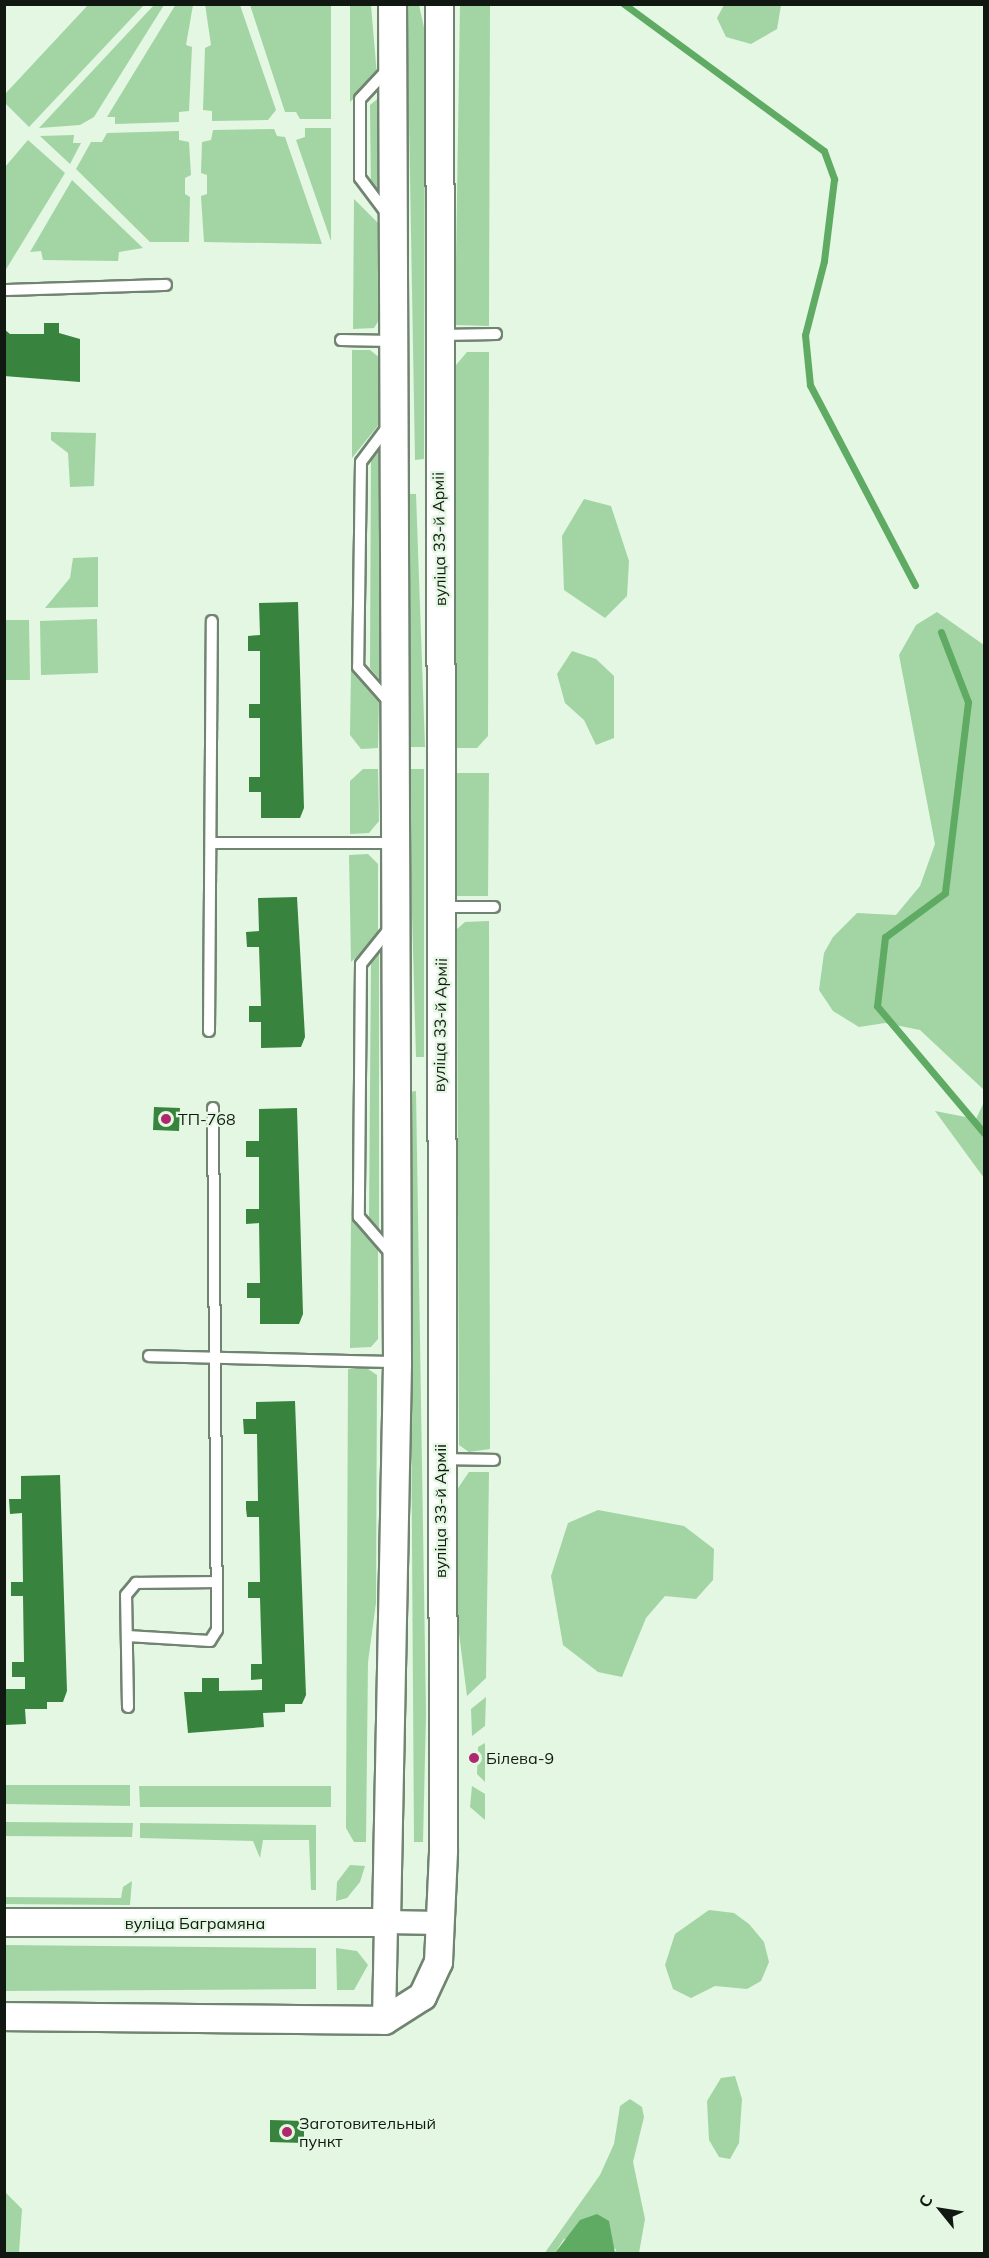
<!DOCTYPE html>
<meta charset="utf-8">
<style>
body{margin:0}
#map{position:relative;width:989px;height:2258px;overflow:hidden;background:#e3f7e3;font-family:Mulish,sans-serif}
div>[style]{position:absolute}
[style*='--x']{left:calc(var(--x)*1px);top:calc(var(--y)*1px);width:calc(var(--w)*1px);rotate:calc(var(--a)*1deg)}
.green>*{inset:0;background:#a2d5a3}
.water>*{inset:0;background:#60ab64}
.stream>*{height:7px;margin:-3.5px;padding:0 3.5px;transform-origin:3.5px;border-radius:3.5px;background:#60ab64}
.building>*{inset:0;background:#38833e}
.roads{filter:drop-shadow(2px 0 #718371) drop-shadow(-2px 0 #718371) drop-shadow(0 2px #718371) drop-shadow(0 -2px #718371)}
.service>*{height:10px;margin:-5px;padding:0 5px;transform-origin:5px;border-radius:5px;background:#fff}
.minor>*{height:22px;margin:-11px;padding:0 11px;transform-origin:11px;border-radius:11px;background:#fff}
.tertiary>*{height:27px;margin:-13.5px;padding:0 13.5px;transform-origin:13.5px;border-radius:13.5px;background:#fff}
.dots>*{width:16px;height:16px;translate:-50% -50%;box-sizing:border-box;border:3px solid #e3f7e3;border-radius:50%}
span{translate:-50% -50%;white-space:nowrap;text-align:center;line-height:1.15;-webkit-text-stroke:4.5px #e3f7e3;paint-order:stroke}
.street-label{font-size:16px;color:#111811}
.poi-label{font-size:16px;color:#111811}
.left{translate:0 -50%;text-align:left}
.frame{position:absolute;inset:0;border:6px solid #111811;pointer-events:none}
.north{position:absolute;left:911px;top:2180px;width:60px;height:60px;-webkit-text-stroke:4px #e3f7e3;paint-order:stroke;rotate:300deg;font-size:16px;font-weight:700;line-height:24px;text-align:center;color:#111811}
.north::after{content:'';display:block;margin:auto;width:21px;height:27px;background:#111811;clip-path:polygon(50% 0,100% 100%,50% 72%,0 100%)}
</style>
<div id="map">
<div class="green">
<i style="clip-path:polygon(155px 4px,164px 5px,94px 117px,80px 125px,39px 128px)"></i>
<i style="clip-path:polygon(176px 4px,193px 5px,186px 45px,192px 47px,189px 111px,179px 112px,179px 122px,115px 124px,115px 117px,107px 117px)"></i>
<i style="clip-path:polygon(205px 4px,240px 5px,276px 110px,268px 120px,212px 121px,212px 111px,203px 110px,205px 48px,211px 45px)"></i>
<i style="clip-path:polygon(88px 5px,144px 5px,29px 127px,5px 103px,5px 94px)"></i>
<i style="clip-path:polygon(250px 5px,331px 5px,331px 119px,300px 119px,296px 112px,285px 112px)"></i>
<i style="clip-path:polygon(350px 5px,371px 5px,377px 76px,350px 102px)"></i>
<i style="clip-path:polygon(407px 5px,419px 5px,425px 32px,424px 459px,415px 460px)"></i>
<i style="clip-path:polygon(460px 5px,490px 5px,489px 326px,455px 325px)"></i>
<i style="clip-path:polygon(724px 5px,781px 5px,777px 29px,751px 44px,726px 37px,717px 18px)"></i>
<i style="clip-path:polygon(381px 96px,381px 211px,371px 191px,370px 105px)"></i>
<i style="clip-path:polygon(305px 128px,331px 128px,331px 241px,296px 140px,305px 137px)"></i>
<i style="clip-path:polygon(274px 129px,277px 136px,285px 137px,322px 244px,204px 242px,201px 196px,207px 194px,207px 175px,201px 173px,202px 142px,211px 140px,213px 130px)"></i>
<i style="clip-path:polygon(179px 131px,179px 140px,189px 142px,191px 175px,185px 178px,185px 194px,190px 197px,189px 242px,150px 242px,76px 169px,91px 142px,102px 142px,107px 133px)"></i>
<i style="clip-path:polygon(74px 135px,73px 143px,81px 143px,70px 164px,40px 136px)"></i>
<i style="clip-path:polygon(28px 140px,65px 173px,5px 271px,5px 167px)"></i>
<i style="clip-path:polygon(72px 180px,143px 248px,119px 252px,118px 261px,43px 260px,41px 251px,30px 252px)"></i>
<i style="clip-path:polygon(354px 199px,380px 225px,381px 317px,374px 328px,353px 329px)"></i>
<i style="clip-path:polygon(352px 350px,370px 350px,380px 358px,380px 423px,352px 458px)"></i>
<i style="clip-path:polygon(467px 352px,489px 352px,488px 736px,477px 748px,456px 748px,456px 365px)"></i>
<i style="clip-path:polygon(51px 432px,96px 433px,94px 486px,70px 487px,68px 453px,51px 440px)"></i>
<i style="clip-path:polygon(379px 445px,380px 680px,370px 668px,371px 456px)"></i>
<i style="clip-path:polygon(407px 494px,416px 494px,425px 747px,410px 747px)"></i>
<i style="clip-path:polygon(584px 499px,611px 506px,629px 561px,627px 596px,605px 618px,564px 590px,562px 536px)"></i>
<i style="clip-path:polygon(98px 557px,98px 607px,45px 608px,70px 578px,73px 558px)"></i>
<i style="clip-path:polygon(937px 612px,984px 645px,984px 1090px,920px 1030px,885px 1023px,859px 1027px,833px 1011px,819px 990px,824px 953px,833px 937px,857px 913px,896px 915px,920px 886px,935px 844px,899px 655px,916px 625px)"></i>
<i style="clip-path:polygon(97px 619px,98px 673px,41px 675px,40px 621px)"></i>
<i style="clip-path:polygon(4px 620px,29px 620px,30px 680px,5px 680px)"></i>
<i style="clip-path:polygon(572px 651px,596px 659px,614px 676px,614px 738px,596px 745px,584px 720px,565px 703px,557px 674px)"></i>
<i style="clip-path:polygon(351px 670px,379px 700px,378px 748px,361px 749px,350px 735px)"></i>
<i style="clip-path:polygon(363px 769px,378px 769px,379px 821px,369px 833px,350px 834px,350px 781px)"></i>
<i style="clip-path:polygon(408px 769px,424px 769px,424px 1057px,416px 1057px)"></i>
<i style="clip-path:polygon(457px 773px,489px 773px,488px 896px,457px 896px)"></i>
<i style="clip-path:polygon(368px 854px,378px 864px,378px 937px,351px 962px,349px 855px)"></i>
<i style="clip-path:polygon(489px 921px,490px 1449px,469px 1452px,459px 1445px,457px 929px,465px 922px)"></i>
<i style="clip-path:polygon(379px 952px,379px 1230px,369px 1218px,371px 963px)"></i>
<i style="clip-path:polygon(416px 1091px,426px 1714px,423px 1842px,414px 1842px,409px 1092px)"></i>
<i style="clip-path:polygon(984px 1102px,984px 1178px,935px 1111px,976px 1119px)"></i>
<i style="clip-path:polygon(351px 1217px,378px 1249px,378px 1339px,371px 1347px,350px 1348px)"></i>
<i style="clip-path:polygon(365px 1367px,377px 1375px,376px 1603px,368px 1662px,366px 1842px,354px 1842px,346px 1828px,348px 1369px)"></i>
<i style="clip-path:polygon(469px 1472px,489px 1472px,486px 1678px,467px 1696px,456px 1610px,456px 1491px)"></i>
<i style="clip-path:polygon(598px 1510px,684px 1526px,714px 1549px,713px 1580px,696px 1599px,665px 1596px,646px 1618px,622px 1677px,598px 1672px,563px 1645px,551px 1576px,568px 1523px)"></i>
<i style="clip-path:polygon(486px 1697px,485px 1726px,472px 1736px,471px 1709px)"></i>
<i style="clip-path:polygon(485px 1743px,485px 1782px,477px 1774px,478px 1747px)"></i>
<i style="clip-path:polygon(5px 1785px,130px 1785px,130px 1806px,5px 1804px)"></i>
<i style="clip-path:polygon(139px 1786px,331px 1786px,331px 1807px,140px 1807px)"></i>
<i style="clip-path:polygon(472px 1786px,485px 1794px,485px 1820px,470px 1807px)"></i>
<i style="clip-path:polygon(5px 1822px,133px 1823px,132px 1837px,5px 1836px)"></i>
<i style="clip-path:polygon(140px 1823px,316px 1825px,316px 1890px,311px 1890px,309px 1840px,263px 1840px,260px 1858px,253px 1841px,140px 1838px)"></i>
<i style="clip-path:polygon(350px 1865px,365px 1866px,360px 1882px,347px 1898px,336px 1901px,337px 1882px)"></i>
<i style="clip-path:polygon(132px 1881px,130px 1905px,5px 1904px,5px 1897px,121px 1898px,123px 1887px)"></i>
<i style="clip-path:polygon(709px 1910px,734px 1913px,749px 1924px,764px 1942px,769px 1962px,761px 1981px,747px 1989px,715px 1986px,691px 1998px,673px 1989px,665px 1965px,675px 1934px)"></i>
<i style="clip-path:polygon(4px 1945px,316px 1948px,316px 1989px,5px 1991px)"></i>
<i style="clip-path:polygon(336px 1948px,357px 1951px,368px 1965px,354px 1990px,337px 1990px)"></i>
<i style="clip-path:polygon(735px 2076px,742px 2099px,739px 2143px,730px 2159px,719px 2157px,709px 2140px,707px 2101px,721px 2078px)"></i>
<i style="clip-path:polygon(630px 2099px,642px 2107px,644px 2117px,633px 2162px,645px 2219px,639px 2253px,615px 2253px,616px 2249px,564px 2239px,555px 2253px,544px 2254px,600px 2175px,614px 2144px,620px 2106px)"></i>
<i style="clip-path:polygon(5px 2192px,22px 2209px,19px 2253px,5px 2253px)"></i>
</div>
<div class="water">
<i style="clip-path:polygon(597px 2214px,609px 2221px,615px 2253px,555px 2253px,580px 2220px)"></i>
</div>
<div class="stream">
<i style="--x:624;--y:4;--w:248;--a:36.3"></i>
<i style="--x:824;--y:151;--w:30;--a:70"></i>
<i style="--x:834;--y:179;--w:83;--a:97"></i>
<i style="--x:824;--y:261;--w:76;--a:104.4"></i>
<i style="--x:805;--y:335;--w:50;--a:84.3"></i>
<i style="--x:810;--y:385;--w:226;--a:62.3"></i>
<i style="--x:941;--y:632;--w:75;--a:68.9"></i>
<i style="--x:968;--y:702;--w:192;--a:96.9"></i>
<i style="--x:945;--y:893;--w:74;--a:143.7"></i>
<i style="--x:885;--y:937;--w:69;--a:96.6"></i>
<i style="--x:877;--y:1006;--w:166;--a:49.9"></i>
</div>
<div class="building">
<i style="clip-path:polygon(44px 323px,59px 323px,59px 333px,80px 339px,80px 382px,4px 376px,4px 329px,10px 334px,44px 334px)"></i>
<i style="clip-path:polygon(298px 602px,304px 808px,300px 818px,261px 818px,261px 792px,249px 792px,249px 777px,260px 777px,260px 718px,249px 718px,249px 704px,260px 704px,260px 651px,248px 651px,248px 636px,260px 635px,259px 603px)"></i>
<i style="clip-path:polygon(297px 897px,305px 1037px,301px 1047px,261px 1048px,261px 1022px,249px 1022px,249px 1006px,261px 1006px,259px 947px,247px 947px,246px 932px,259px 931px,258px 898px)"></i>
<i style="clip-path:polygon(154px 1107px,180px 1108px,179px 1131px,153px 1130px)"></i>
<i style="clip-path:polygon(297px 1108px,303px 1314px,299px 1324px,260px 1324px,260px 1298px,247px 1298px,247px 1283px,260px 1283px,259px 1223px,246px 1224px,246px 1209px,259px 1209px,259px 1157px,246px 1157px,246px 1141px,259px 1141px,259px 1109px)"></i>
<i style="clip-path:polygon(295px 1401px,306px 1695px,302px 1704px,285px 1704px,285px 1712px,263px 1713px,264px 1727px,188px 1733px,184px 1692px,202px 1692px,202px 1678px,219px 1678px,219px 1691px,262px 1690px,262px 1679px,251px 1680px,251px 1664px,262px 1664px,260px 1598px,248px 1598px,248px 1582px,260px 1582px,259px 1517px,247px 1517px,246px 1509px,246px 1501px,258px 1501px,257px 1434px,244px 1434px,243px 1419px,256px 1419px,256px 1402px)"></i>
<i style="clip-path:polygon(60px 1475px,67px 1691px,63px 1702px,47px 1702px,47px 1709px,25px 1709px,26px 1724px,4px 1725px,4px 1689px,25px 1689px,25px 1677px,12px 1677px,12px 1662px,24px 1662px,23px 1596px,11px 1596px,11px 1582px,23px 1582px,22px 1513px,10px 1514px,9px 1499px,21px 1499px,21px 1476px)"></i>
<i style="clip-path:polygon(270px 2120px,304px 2121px,304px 2143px,270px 2142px)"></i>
</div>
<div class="roads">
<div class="service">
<i style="--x:387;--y:214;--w:45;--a:-126.9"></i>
<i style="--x:360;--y:178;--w:79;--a:-90"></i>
<i style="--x:360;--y:99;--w:41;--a:-47"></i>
<i style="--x:4;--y:290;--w:162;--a:-1.8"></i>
<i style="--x:441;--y:335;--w:55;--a:-1"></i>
<i style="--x:341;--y:340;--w:51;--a:1.1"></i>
<i style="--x:388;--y:426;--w:45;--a:126.9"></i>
<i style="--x:361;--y:462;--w:205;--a:90.8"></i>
<i style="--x:358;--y:667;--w:47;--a:48.5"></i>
<i style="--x:211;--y:843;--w:182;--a:0"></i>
<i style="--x:442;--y:907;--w:52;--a:0"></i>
<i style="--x:390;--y:928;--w:46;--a:128.9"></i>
<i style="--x:361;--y:964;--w:253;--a:90.5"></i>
<i style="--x:359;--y:1217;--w:49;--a:49.1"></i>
<i style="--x:209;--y:1031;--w:410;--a:-89.6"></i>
<i style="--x:149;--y:1356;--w:247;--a:1.4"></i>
<i style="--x:443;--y:1459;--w:51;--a:1.1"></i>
<i style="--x:127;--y:1636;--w:83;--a:3.4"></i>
<i style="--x:210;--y:1641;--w:13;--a:-58"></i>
<i style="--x:217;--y:1630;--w:522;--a:-90.44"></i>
<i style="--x:128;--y:1707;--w:112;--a:-91"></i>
<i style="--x:126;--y:1595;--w:16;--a:-50"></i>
<i style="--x:136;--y:1583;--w:79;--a:-0.7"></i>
</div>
<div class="minor">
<i style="--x:384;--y:2020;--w:98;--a:-88.8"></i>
<i style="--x:386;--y:1922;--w:54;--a:1.1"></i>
</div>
<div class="tertiary">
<i style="--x:4;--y:1922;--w:382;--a:0"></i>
<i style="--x:386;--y:1922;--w:560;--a:-88.87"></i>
<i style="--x:397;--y:1362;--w:1358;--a:-90.21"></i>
<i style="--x:4;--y:2016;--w:380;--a:0.6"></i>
<i style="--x:384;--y:2020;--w:45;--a:-32.3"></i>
<i style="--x:422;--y:1996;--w:38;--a:-65"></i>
<i style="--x:438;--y:1962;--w:112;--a:-87.4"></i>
<i style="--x:443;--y:1850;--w:1846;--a:-90.12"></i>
</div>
</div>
<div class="dots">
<i style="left:166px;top:1119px;background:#af276c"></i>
<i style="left:474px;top:1758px;background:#af276c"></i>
<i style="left:287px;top:2132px;background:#af276c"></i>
</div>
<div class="street-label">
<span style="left:439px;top:539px;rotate:-91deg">вуліца 33-й Арміі</span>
<span style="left:440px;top:1025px;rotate:-89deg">вуліца 33-й Арміі</span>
<span style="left:440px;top:1511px;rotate:-90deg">вуліца 33-й Арміі</span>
<span style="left:195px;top:1923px">вуліца Баграмяна</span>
</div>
<div class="poi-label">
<span class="left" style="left:178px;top:1119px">ТП-768</span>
<span class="left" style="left:486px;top:1758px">Білева-9</span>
<span class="left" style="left:299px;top:2132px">Заготовительный<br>пункт</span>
</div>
<div class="frame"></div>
<div class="north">С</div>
</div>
